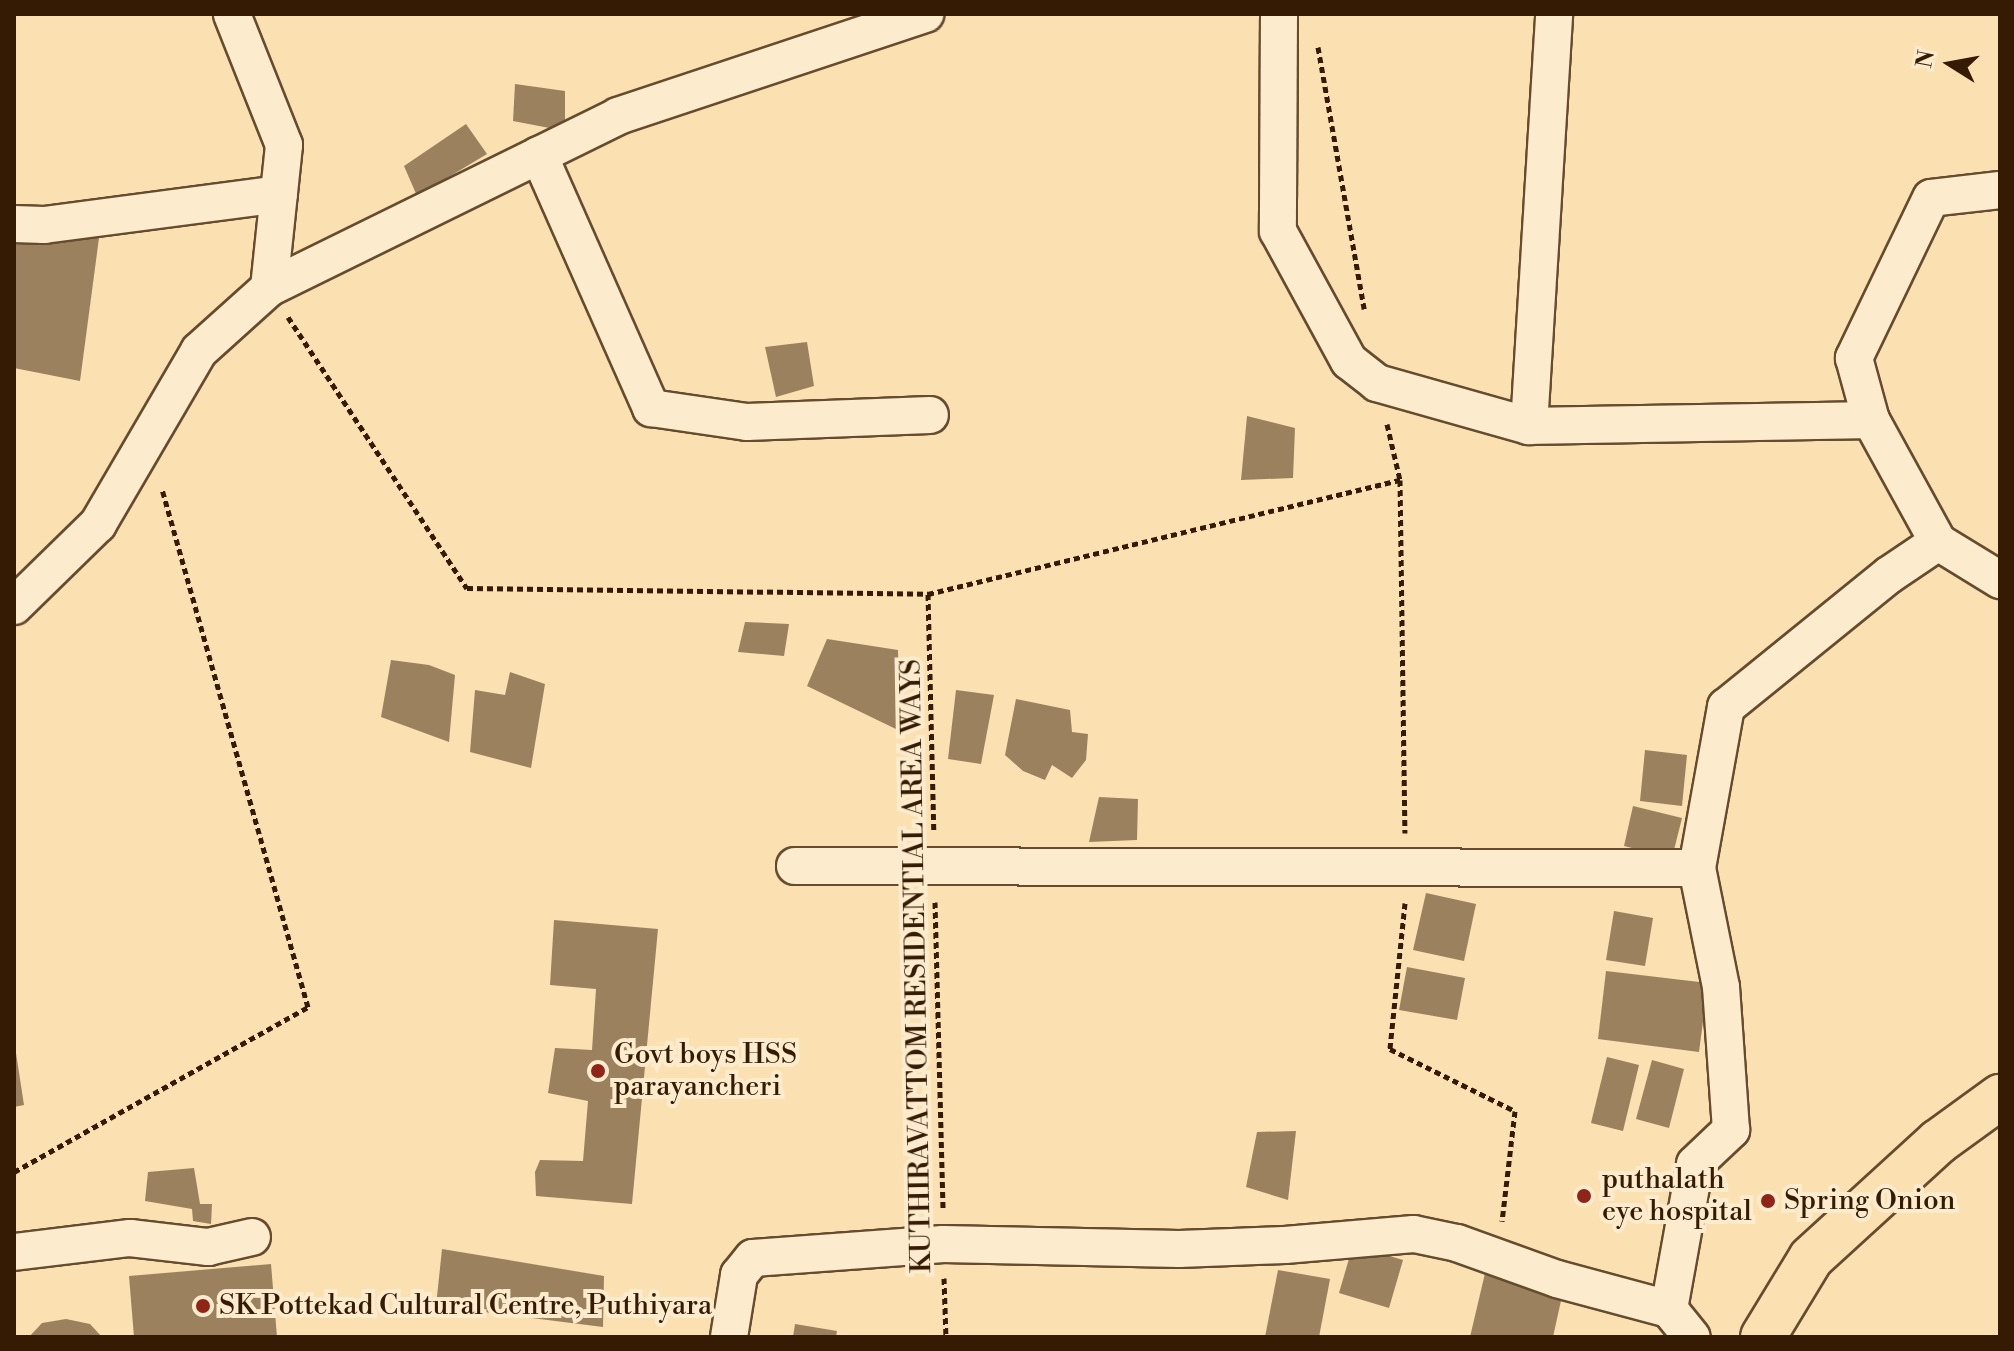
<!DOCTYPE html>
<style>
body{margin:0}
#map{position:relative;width:2014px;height:1351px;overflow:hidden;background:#fbe0b2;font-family:"Libre Bodoni",serif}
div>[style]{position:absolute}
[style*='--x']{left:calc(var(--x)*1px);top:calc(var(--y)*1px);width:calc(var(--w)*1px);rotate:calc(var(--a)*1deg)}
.building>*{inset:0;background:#9c815e}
.path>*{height:5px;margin-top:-2.5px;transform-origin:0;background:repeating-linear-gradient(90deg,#351b03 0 6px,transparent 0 10px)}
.roads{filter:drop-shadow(2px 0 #664c2f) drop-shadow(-2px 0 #664c2f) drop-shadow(0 2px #664c2f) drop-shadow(0 -2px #664c2f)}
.minor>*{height:36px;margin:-18px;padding:0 18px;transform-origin:18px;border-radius:18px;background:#fcebcd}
.major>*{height:44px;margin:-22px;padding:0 22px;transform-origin:22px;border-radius:22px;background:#fbe0b2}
.dots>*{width:22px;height:22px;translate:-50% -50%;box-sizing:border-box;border:4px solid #fcebcd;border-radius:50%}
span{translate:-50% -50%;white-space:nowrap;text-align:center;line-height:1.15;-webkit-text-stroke:8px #fcebcd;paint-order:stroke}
.street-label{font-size:28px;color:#351b03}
.poi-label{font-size:28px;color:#351b03}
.left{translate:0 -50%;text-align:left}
.frame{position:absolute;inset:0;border:16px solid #351b03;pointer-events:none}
.north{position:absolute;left:1910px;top:24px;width:80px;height:80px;-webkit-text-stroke:6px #fcebcd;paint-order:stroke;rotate:281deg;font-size:22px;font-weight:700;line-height:32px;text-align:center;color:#351b03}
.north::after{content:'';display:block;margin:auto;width:28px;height:36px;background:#351b03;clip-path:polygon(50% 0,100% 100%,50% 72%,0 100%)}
</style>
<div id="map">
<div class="building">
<i style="clip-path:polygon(515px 84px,565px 91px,565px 131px,513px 121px)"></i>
<i style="clip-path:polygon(466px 124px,487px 154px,417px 196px,404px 166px)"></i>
<i style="clip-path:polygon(99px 238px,80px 381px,14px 368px,14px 243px)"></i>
<i style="clip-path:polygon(807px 342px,814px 386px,776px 397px,765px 347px)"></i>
<i style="clip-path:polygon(1247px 416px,1295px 428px,1293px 478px,1241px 480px)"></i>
<i style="clip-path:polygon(745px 622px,789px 624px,784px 656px,738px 652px)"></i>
<i style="clip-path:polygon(827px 639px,898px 650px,900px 731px,807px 686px)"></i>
<i style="clip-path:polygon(391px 660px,429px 665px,455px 675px,449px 742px,381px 717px)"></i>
<i style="clip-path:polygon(510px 672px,545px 684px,531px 768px,470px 752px,475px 690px,505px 695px)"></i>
<i style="clip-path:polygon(956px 690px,994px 695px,981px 764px,948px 759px)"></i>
<i style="clip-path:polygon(1016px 699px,1070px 710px,1072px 732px,1088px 734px,1086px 760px,1072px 778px,1052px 765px,1045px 780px,1023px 771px,1005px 755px)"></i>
<i style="clip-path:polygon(1645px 750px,1687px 755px,1682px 806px,1640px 801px)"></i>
<i style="clip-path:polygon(1099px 797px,1138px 799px,1137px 840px,1089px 842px)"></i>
<i style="clip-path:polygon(1633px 806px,1682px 818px,1672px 858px,1624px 846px)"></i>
<i style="clip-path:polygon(1426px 893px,1476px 904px,1464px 961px,1413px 950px)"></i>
<i style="clip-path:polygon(1614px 911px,1653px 918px,1645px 966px,1606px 960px)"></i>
<i style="clip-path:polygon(554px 920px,658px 929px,632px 1204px,536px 1196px,535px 1172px,540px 1160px,583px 1161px,588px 1101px,548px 1093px,555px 1048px,592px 1050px,596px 989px,550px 985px)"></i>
<i style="clip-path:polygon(1407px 967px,1465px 978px,1457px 1020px,1399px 1010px)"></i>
<i style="clip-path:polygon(1606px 971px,1708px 983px,1699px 1052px,1598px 1039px)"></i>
<i style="clip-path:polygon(14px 1040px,24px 1105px,14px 1107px)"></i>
<i style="clip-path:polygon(1607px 1057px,1639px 1065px,1623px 1131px,1591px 1123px)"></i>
<i style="clip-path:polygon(1652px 1060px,1684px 1069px,1669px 1128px,1636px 1119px)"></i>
<i style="clip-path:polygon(1296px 1131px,1288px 1200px,1246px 1187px,1257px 1132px)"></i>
<i style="clip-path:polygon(194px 1168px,200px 1204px,212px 1204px,211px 1224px,193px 1221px,192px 1209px,145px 1201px,148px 1172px)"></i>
<i style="clip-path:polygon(1353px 1245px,1403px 1260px,1389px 1308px,1339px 1293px)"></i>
<i style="clip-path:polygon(442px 1249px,604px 1276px,603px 1327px,436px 1306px)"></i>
<i style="clip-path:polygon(271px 1264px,277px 1337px,134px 1337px,129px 1276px)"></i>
<i style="clip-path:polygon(1486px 1269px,1564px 1287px,1553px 1337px,1470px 1337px)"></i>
<i style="clip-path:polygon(1278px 1270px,1330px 1279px,1319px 1337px,1265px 1337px)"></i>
<i style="clip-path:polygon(66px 1319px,90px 1324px,102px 1337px,29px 1337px,42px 1323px)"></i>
<i style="clip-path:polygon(795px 1324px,837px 1331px,836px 1337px,793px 1337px)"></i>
</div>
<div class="path">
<i style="--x:1318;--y:47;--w:266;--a:80"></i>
<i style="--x:288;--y:317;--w:325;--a:56.6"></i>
<i style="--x:467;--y:588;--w:461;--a:0.7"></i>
<i style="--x:928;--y:594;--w:486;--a:-13.6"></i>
<i style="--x:1387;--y:424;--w:57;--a:76.9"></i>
<i style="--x:1400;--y:480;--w:353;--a:89.2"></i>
<i style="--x:928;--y:594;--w:238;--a:88.6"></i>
<i style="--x:935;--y:902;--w:306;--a:88.5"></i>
<i style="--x:1405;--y:903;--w:147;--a:95.9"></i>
<i style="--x:1390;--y:1049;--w:140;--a:26.4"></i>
<i style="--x:1515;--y:1111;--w:111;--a:96.7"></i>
<i style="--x:14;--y:1172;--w:337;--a:-29.3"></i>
<i style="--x:308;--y:1007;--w:538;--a:-105.74"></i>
<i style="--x:944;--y:1278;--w:59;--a:88.1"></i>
</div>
<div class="roads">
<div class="minor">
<i style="--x:1279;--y:14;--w:217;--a:90.3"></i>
<i style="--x:1278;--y:231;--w:148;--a:61.4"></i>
<i style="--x:1349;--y:361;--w:36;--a:38"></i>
<i style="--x:1377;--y:383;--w:158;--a:15.8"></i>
<i style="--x:1529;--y:426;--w:342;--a:-1"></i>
<i style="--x:539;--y:155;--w:277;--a:66.1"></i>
<i style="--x:651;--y:408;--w:97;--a:8.3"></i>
<i style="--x:747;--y:422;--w:183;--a:-2.2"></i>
<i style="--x:2000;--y:190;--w:69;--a:173.4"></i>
<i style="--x:1931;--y:198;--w:178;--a:115.7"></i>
<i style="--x:1854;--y:358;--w:64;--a:74.7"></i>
<i style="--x:1871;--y:420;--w:139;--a:61.2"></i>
<i style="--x:1938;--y:542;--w:73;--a:31.5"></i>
<i style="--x:14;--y:224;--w:30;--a:2"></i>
<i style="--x:44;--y:225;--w:237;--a:-7.5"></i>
<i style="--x:269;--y:288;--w:389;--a:-26.2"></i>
<i style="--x:618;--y:116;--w:324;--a:-18.4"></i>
<i style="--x:1529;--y:426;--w:413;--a:-86.5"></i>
<i style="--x:14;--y:606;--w:117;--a:-44.3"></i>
<i style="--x:98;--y:524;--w:200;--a:-59.7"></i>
<i style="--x:199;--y:351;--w:94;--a:-42"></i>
<i style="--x:269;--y:288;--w:144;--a:-84"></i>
<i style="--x:284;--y:145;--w:141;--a:-111.7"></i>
<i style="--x:795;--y:866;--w:902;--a:0.13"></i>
<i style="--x:14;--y:1252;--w:117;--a:-6.9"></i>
<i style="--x:130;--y:1238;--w:79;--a:6.6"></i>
<i style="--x:208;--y:1247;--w:45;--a:-12.8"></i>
<i style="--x:1669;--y:1309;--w:147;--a:-79.8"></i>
<i style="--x:1695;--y:1164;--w:50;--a:-43.4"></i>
<i style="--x:1731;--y:1130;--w:143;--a:-94"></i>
<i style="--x:1721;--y:987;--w:121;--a:-101.4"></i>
<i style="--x:1697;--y:868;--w:164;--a:-79.8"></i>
<i style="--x:1726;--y:707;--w:210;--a:-39"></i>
<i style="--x:1889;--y:575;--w:59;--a:-34"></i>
<i style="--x:729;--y:1337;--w:63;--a:-80.8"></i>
<i style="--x:739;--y:1275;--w:22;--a:-51"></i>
<i style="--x:753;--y:1258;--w:191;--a:-4.2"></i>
<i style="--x:943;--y:1244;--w:236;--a:1.2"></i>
<i style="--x:1179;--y:1249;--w:106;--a:-2.2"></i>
<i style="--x:1285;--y:1245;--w:129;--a:-4.9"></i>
<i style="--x:1414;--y:1234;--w:44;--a:11.8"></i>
<i style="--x:1457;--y:1243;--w:106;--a:19.8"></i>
<i style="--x:1557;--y:1279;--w:116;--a:15"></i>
<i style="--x:1669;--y:1309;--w:36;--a:51"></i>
</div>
<div class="major">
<i style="--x:1763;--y:1337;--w:92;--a:-58.7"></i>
<i style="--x:1811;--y:1258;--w:172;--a:-42.4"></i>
<i style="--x:1938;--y:1142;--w:77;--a:-36"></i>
</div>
</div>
<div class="dots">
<i style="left:598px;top:1071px;background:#8f2418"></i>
<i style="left:1584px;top:1196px;background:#8f2418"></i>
<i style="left:1768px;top:1201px;background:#8f2418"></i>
<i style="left:203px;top:1306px;background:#8f2418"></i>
</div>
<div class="street-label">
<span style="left:917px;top:966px;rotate:-91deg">KUTHIRAVATTOM RESIDENTIAL AREA WAYS</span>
</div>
<div class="poi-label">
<span class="left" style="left:614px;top:1071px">Govt boys HSS<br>parayancheri</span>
<span class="left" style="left:1602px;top:1196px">puthalath<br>eye hospital</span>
<span class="left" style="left:1784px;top:1201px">Spring Onion</span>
<span class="left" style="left:219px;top:1306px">SK Pottekad Cultural Centre, Puthiyara</span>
</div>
<div class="frame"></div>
<div class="north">N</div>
</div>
